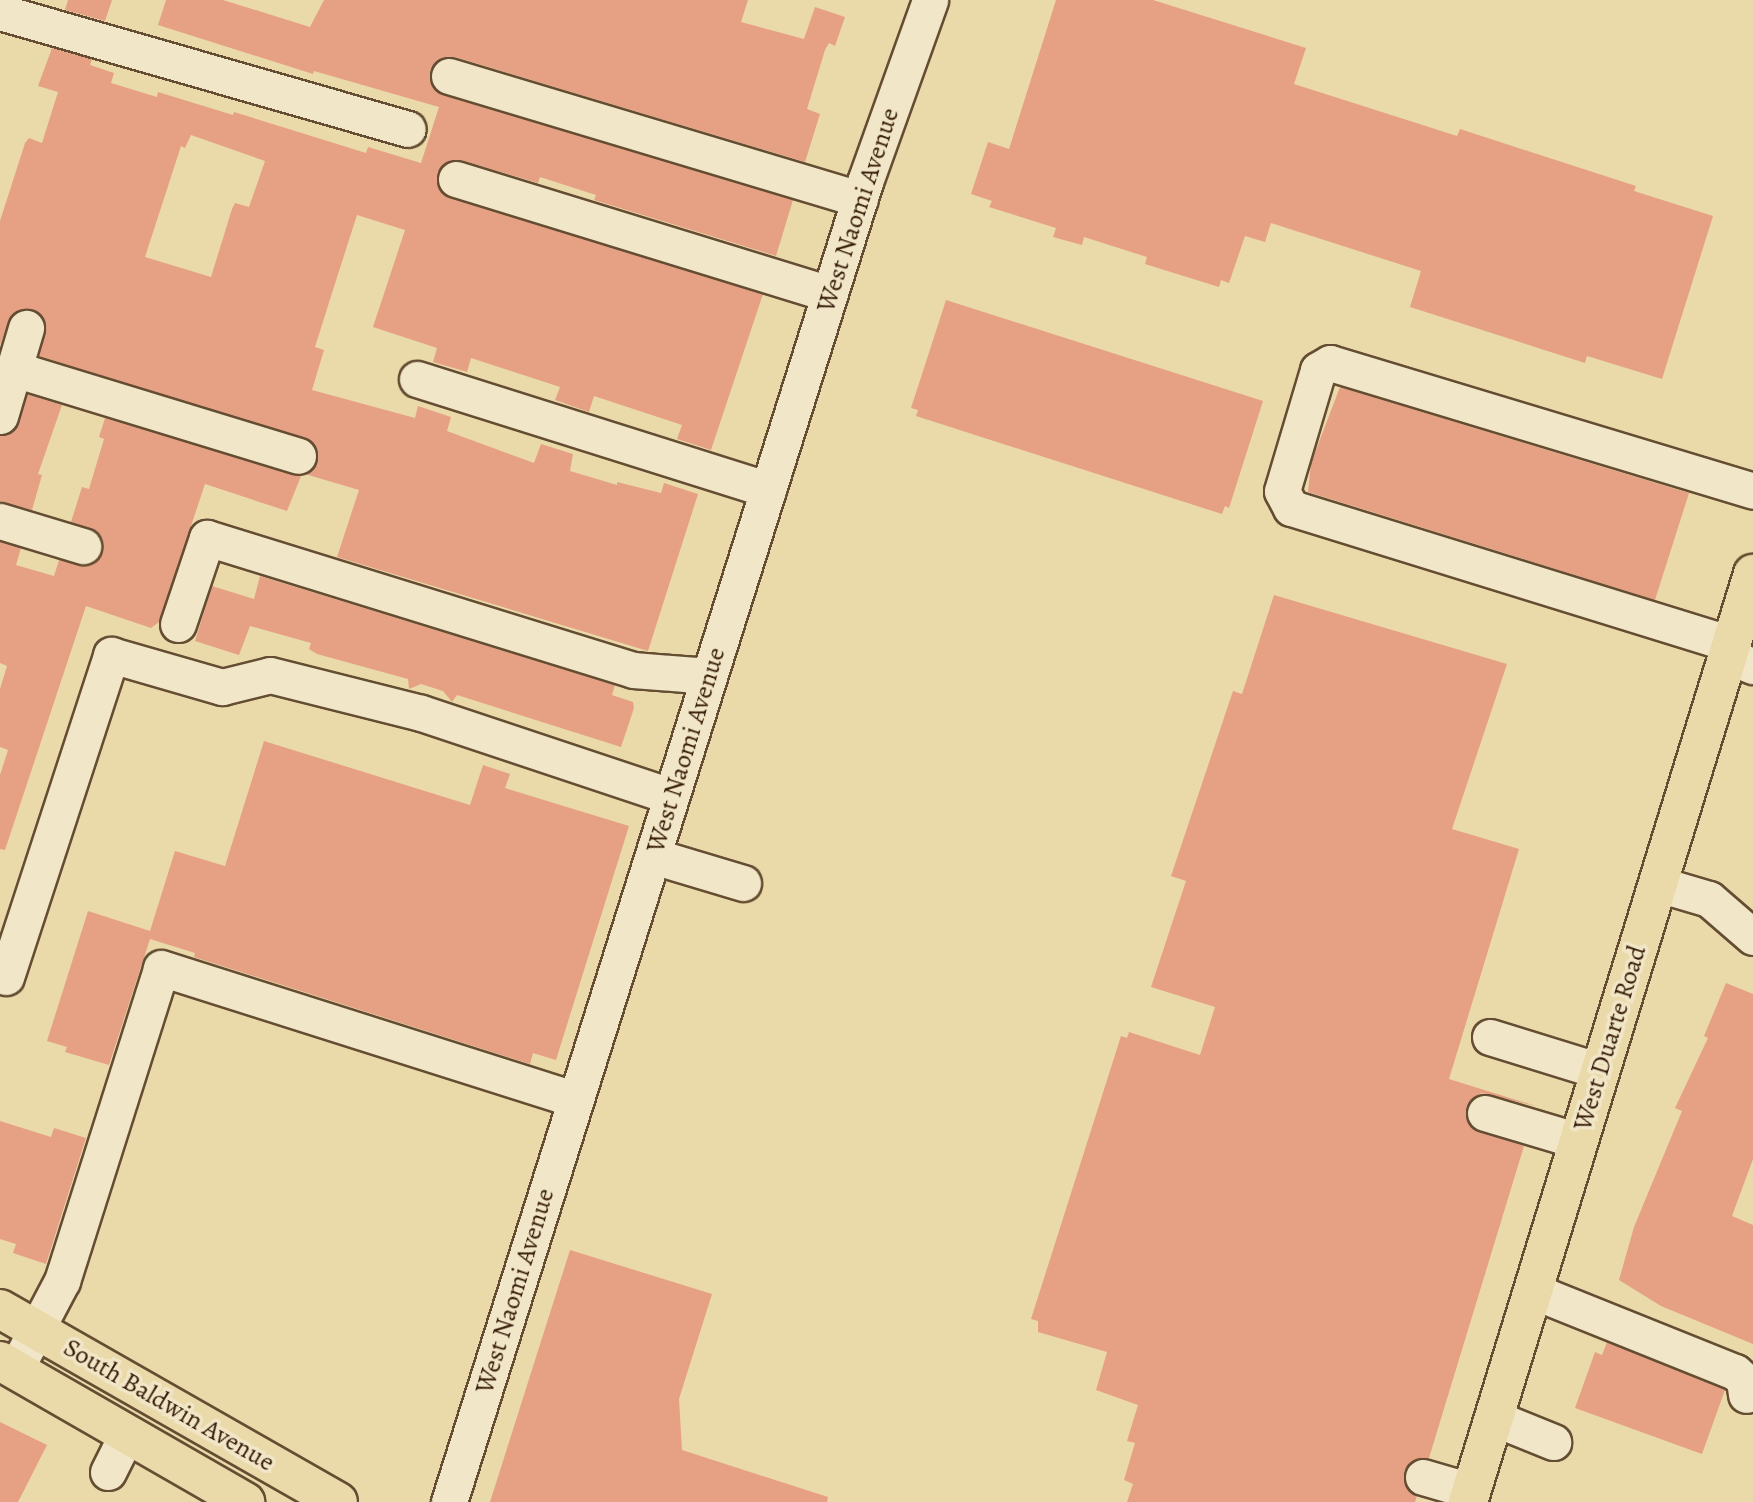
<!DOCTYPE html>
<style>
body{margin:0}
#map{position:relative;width:1753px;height:1502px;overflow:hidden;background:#ead9a9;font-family:Alegreya,serif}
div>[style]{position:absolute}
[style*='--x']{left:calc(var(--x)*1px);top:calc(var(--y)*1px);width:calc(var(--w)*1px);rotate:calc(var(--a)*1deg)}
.building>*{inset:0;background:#e6a184}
.roads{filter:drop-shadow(2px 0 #644d32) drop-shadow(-2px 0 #644d32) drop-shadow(0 2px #644d32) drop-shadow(0 -2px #644d32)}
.minor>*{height:35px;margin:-17.5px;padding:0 17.5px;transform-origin:17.5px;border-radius:17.5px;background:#f1e6c7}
.major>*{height:38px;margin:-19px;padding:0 19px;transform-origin:19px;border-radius:19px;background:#ead9a9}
span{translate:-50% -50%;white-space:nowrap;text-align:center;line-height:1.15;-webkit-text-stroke:7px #f1e6c7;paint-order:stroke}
.street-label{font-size:26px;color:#381e0a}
</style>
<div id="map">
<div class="building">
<i style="clip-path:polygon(68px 0,112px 0,105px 21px,65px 10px)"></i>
<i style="clip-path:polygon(evenodd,166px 0,223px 0,310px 27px,324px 0,748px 0,741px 22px,804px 39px,815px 7px,845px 17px,835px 46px,829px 43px,825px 50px,807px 109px,820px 114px,805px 162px,455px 57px,444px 57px,430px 70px,430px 81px,443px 95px,793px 200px,776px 256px,594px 200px,596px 195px,540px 177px,538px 183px,461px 160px,451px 160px,437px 172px,437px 184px,450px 198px,763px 294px,711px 450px,677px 439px,682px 425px,594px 396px,589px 412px,555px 400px,560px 387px,471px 358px,467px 372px,433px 362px,437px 348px,373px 327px,405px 230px,357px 215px,332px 293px,315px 347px,324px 350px,312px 390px,415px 418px,418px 406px,451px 417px,447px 431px,534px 463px,541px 444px,573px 454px,570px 471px,617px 485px,617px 482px,661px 493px,664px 483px,698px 494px,648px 651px,337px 557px,359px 490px,305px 474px,317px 461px,312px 442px,39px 356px,46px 324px,32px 309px,12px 314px,0 345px,0 221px,25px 143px,29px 138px,42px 143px,58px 92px,38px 86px,52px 48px,92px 59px,90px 65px,114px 73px,111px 83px,157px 97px,158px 92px,233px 115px,234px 112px,366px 153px,368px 147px,421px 163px,439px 107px,314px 71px,313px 74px,158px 25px,166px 0,191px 135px,265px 161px,249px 207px,235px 203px,232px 209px,211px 277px,145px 257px,181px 146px,185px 148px,191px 135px)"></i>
<i style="clip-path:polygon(1056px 0,1153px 0,1306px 48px,1294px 84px,1457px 136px,1460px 129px,1636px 186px,1634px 191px,1713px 216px,1662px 379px,1587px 356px,1585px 363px,1410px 307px,1421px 271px,1271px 223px,1265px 242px,1245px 236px,1229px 283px,1221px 280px,1219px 287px,1145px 264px,1147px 257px,1084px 237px,1082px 245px,1053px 237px,1056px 228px,989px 207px,992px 201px,971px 194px,988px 142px,1009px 149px)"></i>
<i style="clip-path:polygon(946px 300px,1263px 401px,1229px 508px,1225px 506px,1222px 514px,916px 416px,918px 410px,911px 408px)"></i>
<i style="clip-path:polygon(1340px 387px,1689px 493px,1655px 600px,1308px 492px,1311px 463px)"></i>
<i style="clip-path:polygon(27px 394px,62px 405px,38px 474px,42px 475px,32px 510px,0 501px,0 436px,14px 430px)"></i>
<i style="clip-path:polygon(105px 418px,301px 476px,287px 511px,205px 484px,159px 622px,151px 628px,86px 606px,5px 850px,0 849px,0 775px,8px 750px,0 747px,0 689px,7px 666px,0 663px,0 542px,21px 548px,16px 565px,54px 576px,59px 560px,87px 566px,97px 560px,102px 551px,98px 533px,71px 522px,82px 487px,89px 489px,104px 439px,99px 437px)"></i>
<i style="clip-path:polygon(260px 576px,615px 685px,612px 695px,633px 702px,634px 708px,621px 747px,457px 695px,452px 702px,443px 691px,421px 684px,409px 689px,408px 679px,317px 654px,309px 649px,311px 643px,250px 626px,239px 655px,195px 641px,212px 586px,254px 599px)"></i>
<i style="clip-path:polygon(1274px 595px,1507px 664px,1452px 829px,1519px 849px,1449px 1079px,1536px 1106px,1481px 1093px,1466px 1107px,1471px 1127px,1524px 1146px,1429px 1458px,1418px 1458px,1404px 1471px,1404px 1482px,1417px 1496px,1415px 1502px,1127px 1502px,1133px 1484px,1124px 1480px,1135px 1443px,1127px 1441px,1138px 1405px,1096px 1390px,1107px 1352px,1038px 1332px,1038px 1321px,1031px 1319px,1121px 1036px,1127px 1038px,1129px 1032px,1200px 1055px,1215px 1007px,1151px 987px,1186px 881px,1171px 876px,1233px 691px,1242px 694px)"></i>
<i style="clip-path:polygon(264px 741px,470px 805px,483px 765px,510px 774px,505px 788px,629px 826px,556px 1060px,533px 1053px,530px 1064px,194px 957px,195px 953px,150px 939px,109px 1065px,65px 1052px,67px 1047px,47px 1041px,88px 911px,150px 931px,175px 851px,225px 866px)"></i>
<i style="clip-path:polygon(1726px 983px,1753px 994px,1753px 1159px,1732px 1216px,1753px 1225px,1753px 1344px,1661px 1306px,1619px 1280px,1634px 1227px,1682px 1111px,1675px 1108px,1708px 1038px,1704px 1036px)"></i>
<i style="clip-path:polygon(0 1121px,51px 1137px,54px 1128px,86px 1138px,46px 1264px,13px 1253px,16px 1244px,0 1239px)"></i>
<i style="clip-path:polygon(570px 1250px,712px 1294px,679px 1399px,682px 1450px,828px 1497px,827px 1502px,490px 1502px)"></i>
<i style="clip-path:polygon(1607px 1342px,1725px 1390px,1702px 1454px,1575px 1408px,1595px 1352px,1602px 1355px)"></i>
<i style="clip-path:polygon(0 1422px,47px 1445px,18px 1502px,0 1502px)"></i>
</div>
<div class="roads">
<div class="minor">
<i style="--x:0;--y:12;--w:424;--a:16"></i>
<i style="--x:449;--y:76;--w:429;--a:16.7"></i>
<i style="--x:456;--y:179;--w:391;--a:17.1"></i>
<i style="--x:14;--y:369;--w:297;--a:17"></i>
<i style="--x:417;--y:379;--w:368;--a:17.5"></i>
<i style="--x:0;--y:416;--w:92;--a:-73.5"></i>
<i style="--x:0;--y:521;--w:87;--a:16.8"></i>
<i style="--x:178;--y:624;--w:91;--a:-71.4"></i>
<i style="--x:207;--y:538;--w:446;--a:17.2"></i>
<i style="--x:633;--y:670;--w:76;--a:4.5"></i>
<i style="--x:1731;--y:644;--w:461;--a:-162.8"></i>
<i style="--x:1291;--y:508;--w:19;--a:-118"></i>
<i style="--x:1282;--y:491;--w:126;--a:-73.4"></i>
<i style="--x:1318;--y:370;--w:14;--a:-30"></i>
<i style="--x:1330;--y:363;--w:442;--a:16.8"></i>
<i style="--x:1728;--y:656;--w:27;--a:22"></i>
<i style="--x:653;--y:856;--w:94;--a:16.7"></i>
<i style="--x:1658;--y:884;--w:53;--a:16.4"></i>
<i style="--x:1709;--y:899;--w:58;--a:40.8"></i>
<i style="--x:6;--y:977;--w:339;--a:-71.9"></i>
<i style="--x:111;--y:655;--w:116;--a:16.1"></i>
<i style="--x:222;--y:687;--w:49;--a:-14"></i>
<i style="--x:270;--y:675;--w:156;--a:14.1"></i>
<i style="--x:421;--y:713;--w:263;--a:18.4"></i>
<i style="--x:1490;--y:1037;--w:115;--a:17.2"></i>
<i style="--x:1485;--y:1113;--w:98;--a:16.6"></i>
<i style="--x:1533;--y:1291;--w:218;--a:21.9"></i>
<i style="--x:1735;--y:1372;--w:12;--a:42"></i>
<i style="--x:1744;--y:1380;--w:15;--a:82"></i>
<i style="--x:15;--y:1370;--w:101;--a:-62.2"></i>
<i style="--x:62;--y:1281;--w:328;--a:-72.4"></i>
<i style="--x:161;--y:968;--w:435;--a:17.6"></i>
<i style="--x:1494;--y:1418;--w:64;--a:22.1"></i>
<i style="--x:108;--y:1472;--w:42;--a:-63.4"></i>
<i style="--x:1423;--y:1477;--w:50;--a:16.3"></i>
<i style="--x:449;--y:1502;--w:1384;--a:-72.51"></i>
<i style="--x:865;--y:182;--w:193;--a:-70.3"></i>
</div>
<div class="major">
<i style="--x:0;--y:1309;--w:389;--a:29.7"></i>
<i style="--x:0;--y:1361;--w:283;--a:29.9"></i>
<i style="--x:1468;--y:1502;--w:971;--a:-72.93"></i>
</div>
</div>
<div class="street-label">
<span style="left:858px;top:210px;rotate:-72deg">West Naomi Avenue</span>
<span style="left:686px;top:750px;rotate:-73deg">West Naomi Avenue</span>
<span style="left:1610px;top:1038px;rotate:-73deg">West Duarte Road</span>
<span style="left:515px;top:1291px;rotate:-73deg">West Naomi Avenue</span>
<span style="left:169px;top:1405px;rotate:30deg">South Baldwin Avenue</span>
</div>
</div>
